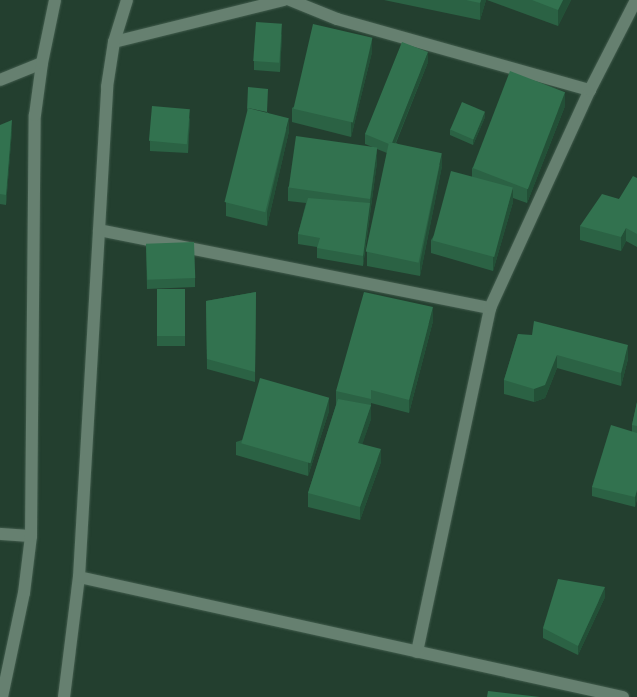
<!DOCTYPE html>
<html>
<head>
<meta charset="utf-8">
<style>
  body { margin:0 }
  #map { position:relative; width:637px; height:697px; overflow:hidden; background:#233f2f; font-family:Manrope,sans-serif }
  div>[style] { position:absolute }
  .roads { filter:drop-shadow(0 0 1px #415b4c) drop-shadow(0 0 1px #415b4c) }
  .minor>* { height:12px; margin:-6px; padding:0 6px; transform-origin:6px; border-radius:6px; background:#668070 }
  .wall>* { inset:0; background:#2b6244; transform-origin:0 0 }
  .shaded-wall>* { inset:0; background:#235037 }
  .building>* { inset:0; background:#32724f; transform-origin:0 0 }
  span { translate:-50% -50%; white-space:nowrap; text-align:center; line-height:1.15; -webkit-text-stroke:5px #233f2f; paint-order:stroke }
</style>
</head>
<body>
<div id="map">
  <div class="roads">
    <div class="minor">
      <i style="left:290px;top:0;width:51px;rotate:22deg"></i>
      <i style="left:337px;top:19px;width:263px;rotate:15.7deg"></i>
      <i style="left:114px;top:42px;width:175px;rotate:-13.9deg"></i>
      <i style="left:0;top:80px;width:45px;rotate:-22deg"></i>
      <i style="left:99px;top:230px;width:399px;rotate:11.3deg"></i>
      <i style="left:0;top:534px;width:31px;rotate:4deg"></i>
      <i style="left:79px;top:577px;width:557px;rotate:12.44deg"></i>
      <i style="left:417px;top:652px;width:352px;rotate:-78deg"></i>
      <i style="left:490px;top:308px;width:240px;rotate:-65.4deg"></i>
      <i style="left:590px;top:90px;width:101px;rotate:-62.9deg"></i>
      <i style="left:2px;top:697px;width:106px;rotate:-78.1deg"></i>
      <i style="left:24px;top:593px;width:57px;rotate:-83deg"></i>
      <i style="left:31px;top:536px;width:421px;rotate:-89.5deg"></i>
      <i style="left:35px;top:115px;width:52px;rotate:-82.3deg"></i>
      <i style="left:42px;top:63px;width:64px;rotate:-78.3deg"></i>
      <i style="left:64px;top:697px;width:121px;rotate:-82.9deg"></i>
      <i style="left:79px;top:577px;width:491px;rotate:-86.7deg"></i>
      <i style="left:107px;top:87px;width:46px;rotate:-81.2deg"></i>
      <i style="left:114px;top:42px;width:44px;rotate:-72.8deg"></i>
    </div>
  </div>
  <div class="wall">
    <i style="clip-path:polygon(384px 0,486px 0,480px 20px)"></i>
    <i style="clip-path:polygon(487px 0,571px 0,558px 26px)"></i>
    <i style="clip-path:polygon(282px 34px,280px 72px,254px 70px,254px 61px)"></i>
    <i style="clip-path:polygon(372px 52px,351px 137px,292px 122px,292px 108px)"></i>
    <i style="clip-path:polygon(428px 62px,396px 143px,442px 166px,420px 276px,367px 266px,367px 252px,387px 153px,377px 149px,377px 162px,363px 266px,317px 258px,317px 247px,298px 244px,298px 234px,306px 203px,288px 201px,288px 187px,375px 148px,365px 144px,365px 134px)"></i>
    <i style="clip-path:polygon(565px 106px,527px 203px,513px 198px,513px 202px,493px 271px,431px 253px,431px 240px,472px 177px,472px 168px)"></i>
    <i style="clip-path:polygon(267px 112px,289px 131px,267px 226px,226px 216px,226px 202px)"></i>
    <i style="clip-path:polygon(485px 117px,473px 145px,450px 135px,450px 129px)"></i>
    <i style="clip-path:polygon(190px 118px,188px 153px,150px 151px,150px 141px)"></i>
    <i style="clip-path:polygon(0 125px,12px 130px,6px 205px,0 204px)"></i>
    <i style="clip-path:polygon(637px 178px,637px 247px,626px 241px,621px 251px,580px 240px,580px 226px,619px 199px)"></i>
    <i style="clip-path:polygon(146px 244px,195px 278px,195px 287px,147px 289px)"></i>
    <i style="left:157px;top:289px;width:28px;height:57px"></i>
    <i style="clip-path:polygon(256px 292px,255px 382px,207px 369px,206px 301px)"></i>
    <i style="clip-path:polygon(433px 321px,409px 413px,371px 403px,371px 419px,362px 444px,381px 462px,360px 520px,308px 507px,308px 493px,336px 405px,336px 391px)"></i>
    <i style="clip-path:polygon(518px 334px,628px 359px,621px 386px,557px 368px,545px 398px,534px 402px,504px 394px,504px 380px)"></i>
    <i style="clip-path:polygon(637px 402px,637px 499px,635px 507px,592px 496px,592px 487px,632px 432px,632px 425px)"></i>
    <i style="clip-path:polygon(329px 411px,308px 476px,236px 455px,236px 442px)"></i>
    <i style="clip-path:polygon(605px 597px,578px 655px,543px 638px,543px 628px)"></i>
  </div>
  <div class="shaded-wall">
    <i style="clip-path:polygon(481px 0,486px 0,480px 20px,480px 3px)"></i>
    <i style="clip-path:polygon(563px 0,571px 0,558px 26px,558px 10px)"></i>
    <i style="clip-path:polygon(282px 24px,282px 34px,280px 72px,280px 62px)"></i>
    <i style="clip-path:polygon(372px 38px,372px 52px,351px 137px,351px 123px)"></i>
    <i style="clip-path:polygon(428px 52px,428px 62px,391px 154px,391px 144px)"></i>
    <i style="clip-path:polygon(565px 92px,565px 106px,527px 203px,527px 189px)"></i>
    <i style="clip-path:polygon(190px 109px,190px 118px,188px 153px,188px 144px)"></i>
    <i style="clip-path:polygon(485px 112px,485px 117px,473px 145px,473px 140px)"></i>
    <i style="clip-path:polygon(289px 118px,289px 131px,267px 226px,267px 212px)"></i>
    <i style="clip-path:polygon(12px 120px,12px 130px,6px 205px,6px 195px)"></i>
    <i style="clip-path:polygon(377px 148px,377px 162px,363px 266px,363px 256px)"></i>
    <i style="clip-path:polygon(442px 153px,442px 166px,420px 276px,420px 263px)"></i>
    <i style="clip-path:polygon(513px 188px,513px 202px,493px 271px,493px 257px)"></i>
    <i style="clip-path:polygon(626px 228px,626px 241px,621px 251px,621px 237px)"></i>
    <i style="clip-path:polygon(433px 307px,433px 321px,409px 413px,409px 400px)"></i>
    <i style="clip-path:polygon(628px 345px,628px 359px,621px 386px,621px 373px)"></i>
    <i style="clip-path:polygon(557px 355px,557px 368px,545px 398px,534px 402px,534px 389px)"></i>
    <i style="clip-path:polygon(329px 398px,329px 411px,308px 476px,308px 462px)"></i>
    <i style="clip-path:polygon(371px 405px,371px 419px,358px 457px,358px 443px)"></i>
    <i style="clip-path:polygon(381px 449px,381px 462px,360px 520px,360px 507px)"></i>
    <i style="clip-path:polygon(637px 490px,637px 499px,635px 507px,635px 497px)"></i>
    <i style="clip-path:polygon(605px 587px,605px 597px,578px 655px,578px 646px)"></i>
  </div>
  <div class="building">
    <i style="clip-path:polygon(466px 0,481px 0,480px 3px)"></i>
    <i style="clip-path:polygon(532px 0,563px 0,558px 10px)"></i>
    <i style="left:256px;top:22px;width:26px;height:39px;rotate:4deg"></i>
    <i style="left:313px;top:24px;width:61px;height:87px;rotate:13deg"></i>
    <i style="clip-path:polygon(402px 42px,428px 52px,392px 143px,389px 142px,389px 144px,365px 134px)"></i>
    <i style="left:510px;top:71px;width:59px;height:104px;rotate:21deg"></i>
    <i style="clip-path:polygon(248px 87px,268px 89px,267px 112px,248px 108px,247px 111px)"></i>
    <i style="left:462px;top:102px;width:25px;height:30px;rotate:23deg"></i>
    <i style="left:152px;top:106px;width:38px;height:35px;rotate:5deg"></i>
    <i style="left:248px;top:108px;width:42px;height:97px;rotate:14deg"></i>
    <i style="clip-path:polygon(12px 120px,6px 195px,0 194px,0 125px)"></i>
    <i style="left:296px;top:136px;width:82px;height:52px;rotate:8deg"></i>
    <i style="left:389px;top:142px;width:54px;height:112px;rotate:12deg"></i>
    <i style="left:451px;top:171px;width:64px;height:72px;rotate:15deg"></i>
    <i style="clip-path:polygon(633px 176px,637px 178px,637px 234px,626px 228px,621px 237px,580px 226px,602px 194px,619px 199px)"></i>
    <i style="clip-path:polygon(308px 198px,370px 203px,363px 256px,317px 248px,320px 238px,298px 234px)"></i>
    <i style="left:194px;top:242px;width:36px;height:48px;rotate:88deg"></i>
    <i style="left:157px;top:289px;width:28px;height:47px"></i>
    <i style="clip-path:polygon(256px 292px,255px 372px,207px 359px,206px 301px)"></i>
    <i style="clip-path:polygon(364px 292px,433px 307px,409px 400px,371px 390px,371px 399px,336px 391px)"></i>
    <i style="clip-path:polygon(534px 321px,628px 345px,621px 373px,557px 355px,545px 385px,534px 389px,504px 380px,518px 334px,532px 335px)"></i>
    <i style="left:260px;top:378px;width:72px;height:68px;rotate:16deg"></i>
    <i style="clip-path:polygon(338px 399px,371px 405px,358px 443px,381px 449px,360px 507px,308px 493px)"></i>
    <i style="clip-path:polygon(637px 402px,637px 426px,632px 425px)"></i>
    <i style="clip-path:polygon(611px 425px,637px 433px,637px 490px,635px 497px,592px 487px)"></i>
    <i style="clip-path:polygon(558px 579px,605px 587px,578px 646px,543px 628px)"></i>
    <i style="clip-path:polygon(488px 691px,540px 697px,487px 697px)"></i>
  </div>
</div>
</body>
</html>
